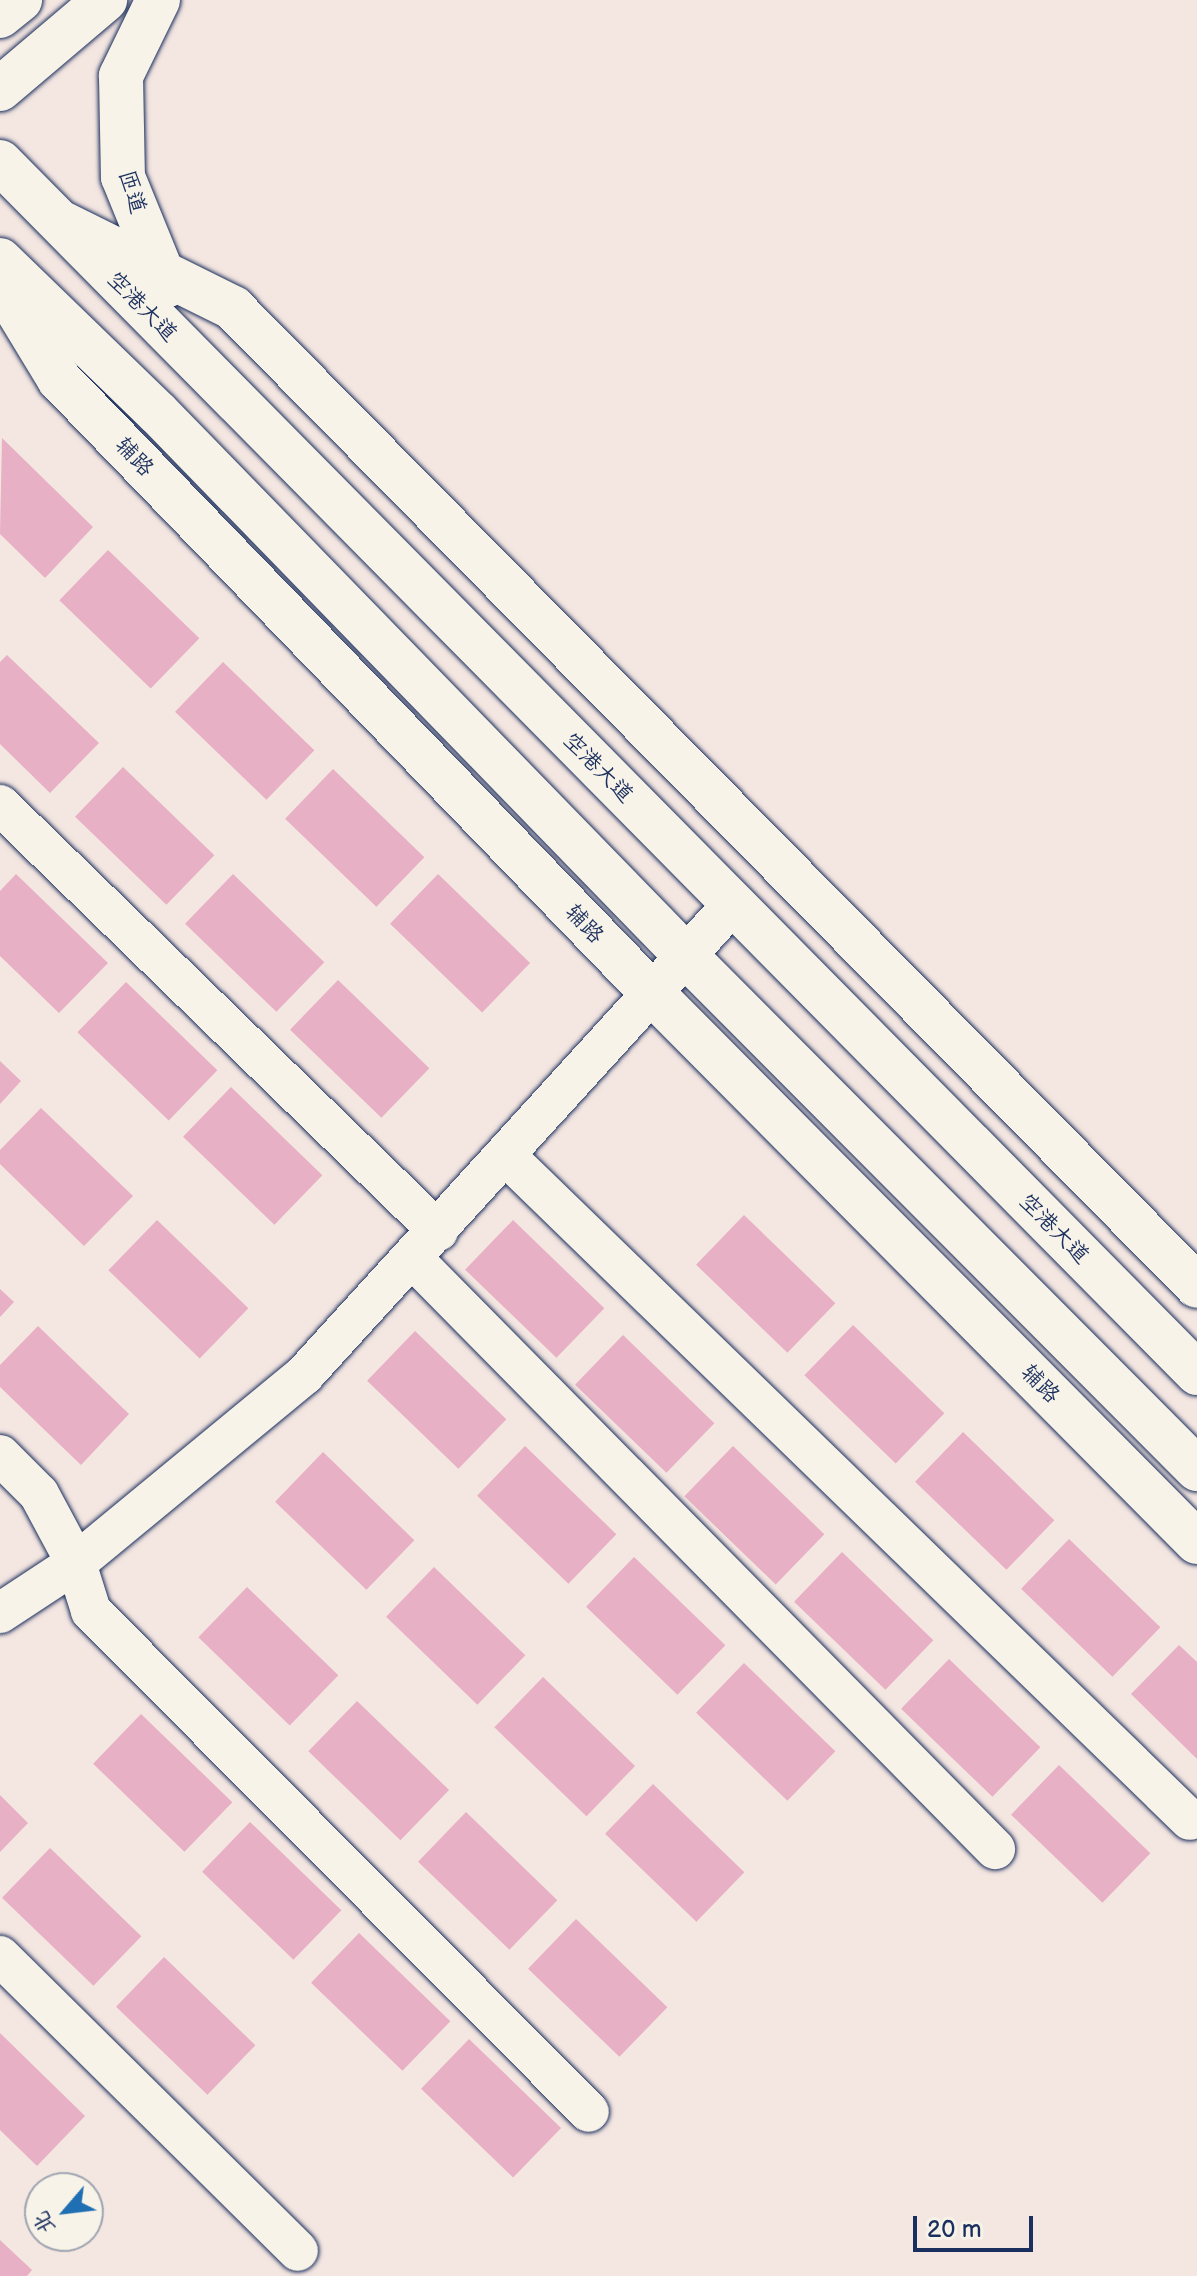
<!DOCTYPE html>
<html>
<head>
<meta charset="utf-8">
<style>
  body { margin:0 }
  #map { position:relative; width:1197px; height:2276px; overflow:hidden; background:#f4e6e1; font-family:"Balsamiq Sans","LXGW WenKai TC",sans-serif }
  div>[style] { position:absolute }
  .building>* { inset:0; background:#e8b0c4; transform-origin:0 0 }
  .roads { filter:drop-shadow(0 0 2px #1b2f5e) drop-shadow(0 0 2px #1b2f5e) }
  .street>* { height:40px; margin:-20px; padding:0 20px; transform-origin:20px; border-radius:20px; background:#f7f3e8 }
  .secondary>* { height:44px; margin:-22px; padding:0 22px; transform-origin:22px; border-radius:22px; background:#f7f3e8 }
  .primary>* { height:44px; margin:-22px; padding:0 22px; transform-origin:22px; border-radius:22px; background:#f7f3e8 }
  span { translate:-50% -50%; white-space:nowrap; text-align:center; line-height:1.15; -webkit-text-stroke:7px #f7f3e8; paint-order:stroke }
  .street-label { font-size:22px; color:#1b2f5e }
  .north { position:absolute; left:24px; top:2172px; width:80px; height:80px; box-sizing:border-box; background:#f7f3e8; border:2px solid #9fa5b1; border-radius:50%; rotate:242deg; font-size:22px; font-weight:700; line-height:32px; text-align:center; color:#1b2f5e }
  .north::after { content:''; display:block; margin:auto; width:28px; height:36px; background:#1f6fb2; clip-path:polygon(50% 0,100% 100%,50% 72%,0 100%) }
  .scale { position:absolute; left:913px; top:2216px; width:120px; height:36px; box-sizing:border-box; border:4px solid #1b2f5e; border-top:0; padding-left:10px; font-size:24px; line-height:28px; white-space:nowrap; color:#1b2f5e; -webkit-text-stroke:6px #f7f3e8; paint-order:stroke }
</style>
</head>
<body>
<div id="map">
  <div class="building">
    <i style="clip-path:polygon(2px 438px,93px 527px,45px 578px,0 534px)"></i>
    <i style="left:108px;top:550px;width:127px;height:70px;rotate:44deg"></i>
    <i style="clip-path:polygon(7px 655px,99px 743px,50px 793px,0 744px,0 662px)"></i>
    <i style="left:223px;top:662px;width:127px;height:69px;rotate:44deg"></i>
    <i style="left:123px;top:767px;width:127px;height:69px;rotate:44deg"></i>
    <i style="left:333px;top:769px;width:127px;height:69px;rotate:44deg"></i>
    <i style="clip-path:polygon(16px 874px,108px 963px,59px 1013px,0 956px,0 891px)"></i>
    <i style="left:233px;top:874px;width:127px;height:69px;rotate:44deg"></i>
    <i style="left:438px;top:874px;width:128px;height:69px;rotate:44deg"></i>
    <i style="left:338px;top:980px;width:127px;height:69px;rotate:44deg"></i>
    <i style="left:126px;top:982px;width:127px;height:70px;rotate:44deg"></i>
    <i style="clip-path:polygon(0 1061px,21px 1081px,0 1104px)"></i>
    <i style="left:231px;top:1087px;width:127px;height:69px;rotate:44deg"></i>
    <i style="clip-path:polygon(41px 1108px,133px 1196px,84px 1246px,0 1164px,0 1150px)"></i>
    <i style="left:744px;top:1215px;width:127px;height:69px;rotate:44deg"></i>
    <i style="left:157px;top:1220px;width:127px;height:70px;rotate:44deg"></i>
    <i style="left:513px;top:1220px;width:127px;height:69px;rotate:44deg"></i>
    <i style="clip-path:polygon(0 1289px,14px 1302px,0 1317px)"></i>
    <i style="left:853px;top:1325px;width:127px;height:70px;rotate:44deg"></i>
    <i style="clip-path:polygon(38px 1326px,129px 1414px,81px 1465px,0 1387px,0 1365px)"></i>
    <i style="left:415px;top:1331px;width:127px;height:69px;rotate:44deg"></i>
    <i style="left:623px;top:1335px;width:127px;height:69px;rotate:44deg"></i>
    <i style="left:963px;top:1432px;width:127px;height:69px;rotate:44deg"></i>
    <i style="left:525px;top:1446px;width:127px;height:69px;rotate:44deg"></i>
    <i style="left:733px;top:1446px;width:127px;height:70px;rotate:44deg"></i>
    <i style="left:323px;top:1452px;width:127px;height:69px;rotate:44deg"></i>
    <i style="left:1069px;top:1539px;width:127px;height:69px;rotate:44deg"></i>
    <i style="left:842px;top:1552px;width:127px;height:69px;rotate:44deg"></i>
    <i style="left:634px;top:1557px;width:127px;height:69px;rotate:44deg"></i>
    <i style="left:434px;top:1567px;width:127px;height:69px;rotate:44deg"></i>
    <i style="left:247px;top:1587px;width:127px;height:70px;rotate:44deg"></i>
    <i style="clip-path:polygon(1179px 1645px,1197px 1662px,1197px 1759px,1131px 1694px)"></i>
    <i style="left:949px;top:1659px;width:127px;height:69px;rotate:44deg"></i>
    <i style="left:744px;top:1663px;width:127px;height:69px;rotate:44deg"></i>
    <i style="left:543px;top:1677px;width:128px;height:70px;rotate:44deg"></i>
    <i style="left:357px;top:1701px;width:128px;height:70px;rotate:44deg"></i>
    <i style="left:141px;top:1714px;width:127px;height:69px;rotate:44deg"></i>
    <i style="left:1059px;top:1765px;width:127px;height:69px;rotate:44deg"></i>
    <i style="left:653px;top:1784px;width:127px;height:69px;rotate:44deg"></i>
    <i style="clip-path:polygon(0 1795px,28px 1823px,0 1852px)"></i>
    <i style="left:466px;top:1812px;width:127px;height:69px;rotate:44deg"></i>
    <i style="left:250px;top:1822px;width:127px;height:69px;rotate:44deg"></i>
    <i style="left:50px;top:1848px;width:127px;height:69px;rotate:44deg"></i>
    <i style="left:576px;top:1919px;width:127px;height:69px;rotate:44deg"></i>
    <i style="left:359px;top:1933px;width:127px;height:69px;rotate:44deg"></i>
    <i style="left:164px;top:1957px;width:127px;height:69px;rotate:44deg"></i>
    <i style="clip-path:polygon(0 2033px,85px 2116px,37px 2166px,0 2130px)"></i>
    <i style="left:469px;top:2039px;width:128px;height:69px;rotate:44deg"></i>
    <i style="clip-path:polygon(0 2240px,32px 2270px,27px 2276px,0 2276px)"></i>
  </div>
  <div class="roads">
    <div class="street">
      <i style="left:0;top:805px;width:611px;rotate:44.2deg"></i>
      <i style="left:506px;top:1156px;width:953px;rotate:44.15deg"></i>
      <i style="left:413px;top:1259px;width:829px;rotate:45.39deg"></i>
      <i style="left:0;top:1455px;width:55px;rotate:45deg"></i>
      <i style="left:39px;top:1494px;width:78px;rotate:61.8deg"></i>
      <i style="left:76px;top:1563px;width:50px;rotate:72.6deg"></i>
      <i style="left:91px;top:1611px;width:706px;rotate:45.17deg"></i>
      <i style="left:0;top:1613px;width:91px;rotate:-33.3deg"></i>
      <i style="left:76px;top:1563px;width:296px;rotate:-39.5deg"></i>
      <i style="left:304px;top:1375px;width:637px;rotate:-47.67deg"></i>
      <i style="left:0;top:1956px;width:419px;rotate:44.7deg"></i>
    </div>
    <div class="secondary">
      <i style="left:158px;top:0;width:85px;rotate:116deg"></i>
      <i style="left:121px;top:76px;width:101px;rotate:88.9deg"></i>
      <i style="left:123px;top:177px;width:117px;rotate:67.8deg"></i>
      <i style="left:0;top:16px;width:26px;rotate:-39deg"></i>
      <i style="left:0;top:89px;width:138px;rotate:-40.3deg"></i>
      <i style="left:64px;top:224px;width:189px;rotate:26.4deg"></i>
      <i style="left:233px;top:308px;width:1373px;rotate:45.41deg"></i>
      <i style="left:0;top:282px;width:114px;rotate:58.7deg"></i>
      <i style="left:59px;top:379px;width:855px;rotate:46deg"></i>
      <i style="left:653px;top:994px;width:772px;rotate:45.21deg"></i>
    </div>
    <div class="primary">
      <i style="left:0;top:162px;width:1703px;rotate:45.33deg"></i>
      <i style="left:0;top:260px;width:220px;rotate:44.1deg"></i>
      <i style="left:158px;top:413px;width:759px;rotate:45.8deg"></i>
      <i style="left:687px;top:957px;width:723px;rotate:45.11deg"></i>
    </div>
  </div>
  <div class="street-label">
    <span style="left:132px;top:192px;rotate:73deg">匝道</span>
    <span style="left:142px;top:307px;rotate:45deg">空港大道</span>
    <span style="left:134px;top:457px;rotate:46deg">辅路</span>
    <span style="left:598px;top:768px;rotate:45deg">空港大道</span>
    <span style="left:584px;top:924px;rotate:46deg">辅路</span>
    <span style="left:1054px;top:1229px;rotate:45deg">空港大道</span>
    <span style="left:1040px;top:1384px;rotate:45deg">辅路</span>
  </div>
  <div class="north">北</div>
  <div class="scale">20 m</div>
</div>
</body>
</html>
